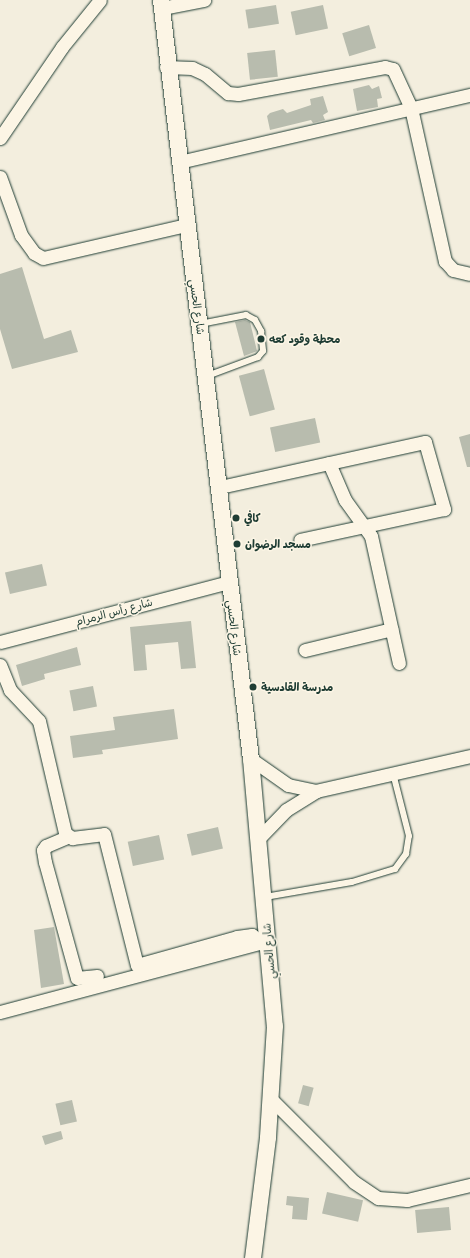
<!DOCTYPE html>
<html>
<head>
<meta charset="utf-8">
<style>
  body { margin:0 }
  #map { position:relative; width:470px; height:1258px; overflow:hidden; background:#f3eede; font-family:Delius,"Playpen Sans Arabic",sans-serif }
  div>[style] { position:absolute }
  .building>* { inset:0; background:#b8bcae; transform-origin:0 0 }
  .roads { filter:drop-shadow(0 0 1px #1f3d34) drop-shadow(0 0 1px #1f3d34) }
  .service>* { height:6px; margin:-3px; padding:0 3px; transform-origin:3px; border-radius:3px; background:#fcf5e5 }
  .minor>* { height:13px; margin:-6.5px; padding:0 6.5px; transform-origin:6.5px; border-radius:6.5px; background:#fcf5e5 }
  .tertiary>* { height:16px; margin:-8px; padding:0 8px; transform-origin:8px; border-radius:8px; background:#fcf5e5 }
  .dots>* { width:11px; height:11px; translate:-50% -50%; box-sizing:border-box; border:2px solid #fcf5e5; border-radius:50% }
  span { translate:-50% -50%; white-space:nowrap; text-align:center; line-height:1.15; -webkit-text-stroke:3px #fcf5e5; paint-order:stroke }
  .street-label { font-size:11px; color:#1f3d34 }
  .poi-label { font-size:11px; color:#1f3d34; font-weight:700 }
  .left { translate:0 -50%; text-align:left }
</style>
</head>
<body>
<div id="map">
  <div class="building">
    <i style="left:276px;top:5px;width:19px;height:31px;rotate:81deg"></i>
    <i style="left:323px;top:5px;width:24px;height:33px;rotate:78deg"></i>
    <i style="left:369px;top:25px;width:24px;height:28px;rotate:73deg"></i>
    <i style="left:275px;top:50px;width:27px;height:28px;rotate:84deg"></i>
    <i style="clip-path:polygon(369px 85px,372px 89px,379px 86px,382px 98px,377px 99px,378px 107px,357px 111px,353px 89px)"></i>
    <i style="clip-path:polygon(323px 96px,328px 112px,323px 115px,325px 120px,313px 123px,311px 120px,270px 130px,267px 116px,270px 113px,283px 109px,287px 113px,311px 105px,310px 99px)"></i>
    <i style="clip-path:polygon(22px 267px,44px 339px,71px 330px,78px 352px,12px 369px,0 329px,0 274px)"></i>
    <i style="clip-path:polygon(245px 320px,250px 322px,257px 351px,244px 356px,235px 322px)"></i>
    <i style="left:264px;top:369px;width:42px;height:26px;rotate:75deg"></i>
    <i style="left:315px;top:418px;width:25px;height:46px;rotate:78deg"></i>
    <i style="clip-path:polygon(470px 434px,470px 467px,467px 467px,459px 437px)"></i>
    <i style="left:42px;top:564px;width:22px;height:38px;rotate:77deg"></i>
    <i style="clip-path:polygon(191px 621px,196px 668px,181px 669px,178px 642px,145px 645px,147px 670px,134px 671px,130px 627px)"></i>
    <i style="clip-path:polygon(77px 647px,81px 665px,44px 674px,45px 679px,22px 686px,16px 665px)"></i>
    <i style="left:93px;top:686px;width:21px;height:24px;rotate:79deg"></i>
    <i style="clip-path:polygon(174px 709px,178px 739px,102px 750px,103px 754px,73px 758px,70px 736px,115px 730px,113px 717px)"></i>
    <i style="left:218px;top:827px;width:22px;height:32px;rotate:77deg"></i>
    <i style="left:159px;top:835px;width:25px;height:32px;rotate:78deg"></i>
    <i style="clip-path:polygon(54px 927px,64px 984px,41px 988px,34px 930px)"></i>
    <i style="left:303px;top:1085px;width:11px;height:19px;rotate:15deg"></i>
    <i style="left:72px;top:1100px;width:22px;height:17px;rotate:77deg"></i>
    <i style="clip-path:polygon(61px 1131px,63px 1139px,45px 1145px,42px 1136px)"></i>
    <i style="left:327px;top:1192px;width:37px;height:22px;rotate:13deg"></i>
    <i style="clip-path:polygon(287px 1196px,309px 1198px,307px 1220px,292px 1219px,293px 1206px,286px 1205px)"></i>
    <i style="left:449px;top:1207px;width:23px;height:34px;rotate:85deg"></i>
  </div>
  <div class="roads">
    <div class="service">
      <i style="left:200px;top:324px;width:47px;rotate:-11.1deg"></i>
      <i style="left:246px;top:315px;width:10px;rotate:29deg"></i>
      <i style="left:255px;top:320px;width:13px;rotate:61deg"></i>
      <i style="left:261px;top:331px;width:20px;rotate:84deg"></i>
      <i style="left:263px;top:351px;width:8px;rotate:130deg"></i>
      <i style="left:258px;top:357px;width:54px;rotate:159.6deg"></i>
      <i style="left:265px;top:897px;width:88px;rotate:-9.8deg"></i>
      <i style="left:352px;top:882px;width:45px;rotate:-16.8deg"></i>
      <i style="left:395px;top:869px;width:19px;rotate:-54deg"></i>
      <i style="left:406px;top:854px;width:18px;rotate:-81deg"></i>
      <i style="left:409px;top:836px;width:65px;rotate:-104.3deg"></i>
    </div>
    <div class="minor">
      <i style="left:162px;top:8px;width:43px;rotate:-10.8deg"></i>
      <i style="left:166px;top:67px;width:26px;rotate:2deg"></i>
      <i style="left:192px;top:68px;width:14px;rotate:25deg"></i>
      <i style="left:205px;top:74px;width:30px;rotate:40deg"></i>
      <i style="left:228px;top:93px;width:10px;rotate:6deg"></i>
      <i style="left:238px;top:94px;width:149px;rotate:-10.4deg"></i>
      <i style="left:385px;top:67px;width:8px;rotate:14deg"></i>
      <i style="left:393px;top:69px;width:43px;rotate:65.2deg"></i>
      <i style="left:411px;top:108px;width:157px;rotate:77.5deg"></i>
      <i style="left:445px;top:261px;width:12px;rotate:48deg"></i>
      <i style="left:453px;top:270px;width:17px;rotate:13deg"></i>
      <i style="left:0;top:138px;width:110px;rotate:-55.7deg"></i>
      <i style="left:62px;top:47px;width:60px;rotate:-51deg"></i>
      <i style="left:179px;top:162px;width:299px;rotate:-13deg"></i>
      <i style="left:0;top:177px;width:62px;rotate:70.1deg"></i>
      <i style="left:21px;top:235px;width:22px;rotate:54deg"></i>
      <i style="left:34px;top:253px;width:10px;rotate:29deg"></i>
      <i style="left:43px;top:258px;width:147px;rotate:-13deg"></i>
      <i style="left:329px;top:463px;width:40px;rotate:66.6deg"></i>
      <i style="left:345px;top:500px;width:44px;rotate:54.2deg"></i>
      <i style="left:371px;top:536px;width:130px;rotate:77.6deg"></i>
      <i style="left:220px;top:487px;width:210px;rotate:-12.4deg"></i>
      <i style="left:425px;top:442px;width:70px;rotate:74.2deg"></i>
      <i style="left:444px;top:509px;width:147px;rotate:167.9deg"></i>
      <i style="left:0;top:642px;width:236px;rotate:-14.7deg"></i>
      <i style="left:305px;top:650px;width:89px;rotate:-13.6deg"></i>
      <i style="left:0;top:665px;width:27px;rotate:68deg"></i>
      <i style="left:10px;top:690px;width:42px;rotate:46.9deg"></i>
      <i style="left:39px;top:721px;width:115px;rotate:76.9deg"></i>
      <i style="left:65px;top:833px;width:9px;rotate:36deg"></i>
      <i style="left:72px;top:838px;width:32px;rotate:-7deg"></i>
      <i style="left:104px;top:834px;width:135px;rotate:75.9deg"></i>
      <i style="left:137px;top:965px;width:104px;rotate:-15.6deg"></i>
      <i style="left:237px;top:937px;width:15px;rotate:-8deg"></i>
      <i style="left:252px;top:935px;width:11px;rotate:38deg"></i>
      <i style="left:251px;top:759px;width:45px;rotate:35.1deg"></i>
      <i style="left:288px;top:785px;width:29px;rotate:12deg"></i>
      <i style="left:67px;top:837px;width:23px;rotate:157deg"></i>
      <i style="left:46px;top:846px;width:5px;rotate:127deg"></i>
      <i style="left:43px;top:850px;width:12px;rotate:81deg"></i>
      <i style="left:45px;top:862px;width:120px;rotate:74.6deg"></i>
      <i style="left:77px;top:978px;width:20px;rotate:-6deg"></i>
      <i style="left:259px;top:838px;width:39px;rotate:-46deg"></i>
      <i style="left:286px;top:810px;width:36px;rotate:-32deg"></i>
      <i style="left:316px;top:791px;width:158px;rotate:-12.8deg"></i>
      <i style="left:0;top:1012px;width:276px;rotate:-14.9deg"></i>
      <i style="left:271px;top:1099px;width:117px;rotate:45deg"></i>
      <i style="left:354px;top:1182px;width:29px;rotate:34deg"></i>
      <i style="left:378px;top:1198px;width:29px;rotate:4deg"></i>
      <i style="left:407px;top:1200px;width:65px;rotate:-13.4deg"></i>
    </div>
    <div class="tertiary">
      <i style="left:161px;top:0;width:764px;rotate:83.24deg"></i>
      <i style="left:251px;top:759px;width:268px;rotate:84.9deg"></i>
      <i style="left:275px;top:1026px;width:112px;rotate:93.6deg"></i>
      <i style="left:268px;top:1138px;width:121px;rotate:97.1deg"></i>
    </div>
  </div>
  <div class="dots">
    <i style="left:261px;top:339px;background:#1f3d34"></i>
    <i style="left:236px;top:518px;background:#1f3d34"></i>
    <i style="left:237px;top:544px;background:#1f3d34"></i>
    <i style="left:253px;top:687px;background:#1f3d34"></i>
  </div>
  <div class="street-label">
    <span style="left:197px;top:307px;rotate:82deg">شارع الحسي</span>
    <span style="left:114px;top:612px;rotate:-15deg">شارع رأس الرمرام</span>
    <span style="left:234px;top:628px;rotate:83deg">شارع الحسي</span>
    <span style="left:269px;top:951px;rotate:-95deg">شارع الحسي</span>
  </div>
  <div class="poi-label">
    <span class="left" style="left:269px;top:339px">محطة وقود كعه</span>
    <span class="left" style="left:244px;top:518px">كافي</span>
    <span class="left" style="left:245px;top:544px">مسجد الرضوان</span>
    <span class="left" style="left:261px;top:687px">مدرسة القادسية</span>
  </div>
</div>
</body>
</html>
